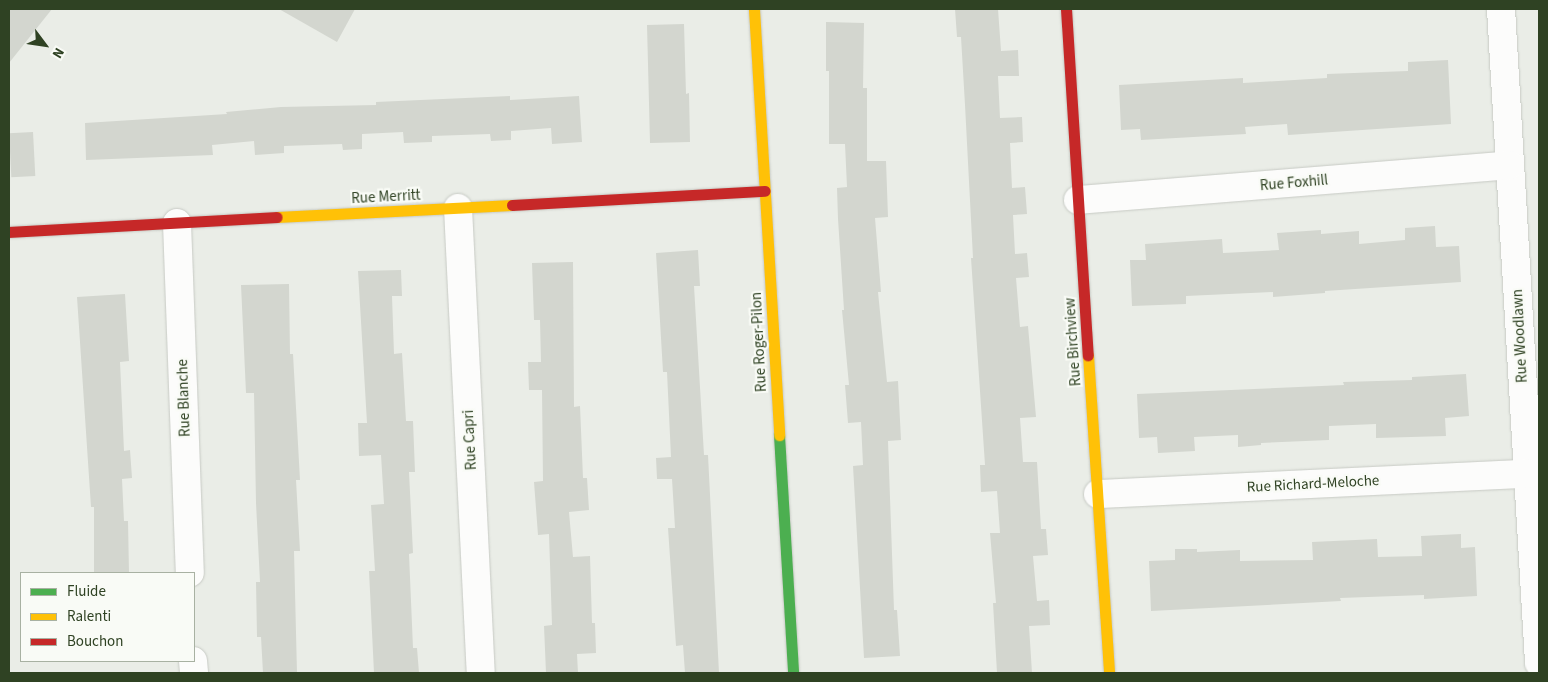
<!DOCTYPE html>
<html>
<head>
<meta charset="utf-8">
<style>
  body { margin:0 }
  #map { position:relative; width:1548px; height:682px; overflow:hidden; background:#eaede7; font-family:"Source Sans 3",sans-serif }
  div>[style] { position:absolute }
  .building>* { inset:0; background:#d3d6cf; transform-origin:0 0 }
  .roads { filter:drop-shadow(0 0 1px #c7cac4) drop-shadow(0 0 1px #c7cac4) }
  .street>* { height:28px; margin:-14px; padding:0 14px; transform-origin:14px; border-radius:14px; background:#fcfcfb }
  .fast>* { height:11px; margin:-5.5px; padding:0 5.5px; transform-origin:5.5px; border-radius:5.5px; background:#4caf50 }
  .slow>* { height:11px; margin:-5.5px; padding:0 5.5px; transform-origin:5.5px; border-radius:5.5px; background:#ffc107 }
  .jam>* { height:11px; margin:-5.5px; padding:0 5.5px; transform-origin:5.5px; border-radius:5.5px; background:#c62828 }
  span { translate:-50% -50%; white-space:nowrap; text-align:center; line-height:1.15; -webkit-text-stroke:4.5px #f9fbf6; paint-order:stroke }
  .street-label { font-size:15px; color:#2f4223 }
  .frame { position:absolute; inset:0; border:10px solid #2f4223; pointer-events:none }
  .legend { position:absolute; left:20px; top:572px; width:175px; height:90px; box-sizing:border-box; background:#f9fbf6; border:1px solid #a8b1a2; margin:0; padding:6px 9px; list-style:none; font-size:15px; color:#2f4223 }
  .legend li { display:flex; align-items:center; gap:10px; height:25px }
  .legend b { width:25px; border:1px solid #a8b1a2 }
  .north { position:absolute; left:20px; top:20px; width:50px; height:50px; -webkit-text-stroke:4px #f9fbf6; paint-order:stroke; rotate:121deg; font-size:14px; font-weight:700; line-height:20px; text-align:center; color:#2f4223 }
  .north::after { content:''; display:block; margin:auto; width:18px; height:22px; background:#2f4223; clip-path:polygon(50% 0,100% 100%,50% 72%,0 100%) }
</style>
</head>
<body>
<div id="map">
  <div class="building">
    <i style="clip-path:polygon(9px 9px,52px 9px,9px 63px)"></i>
    <i style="clip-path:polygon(279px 9px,355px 9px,337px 42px)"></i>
    <i style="clip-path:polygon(955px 9px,998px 9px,1001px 51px,1018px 50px,1019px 76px,998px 76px,1000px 118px,1022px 117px,1023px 142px,1010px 143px,1012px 188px,1025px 187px,1027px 214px,1013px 215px,1015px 254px,1027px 253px,1029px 277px,1016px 278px,1020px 327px,1028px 326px,1036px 417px,1020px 418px,1023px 462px,1037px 462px,1041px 529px,1046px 529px,1048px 555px,1033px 556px,1037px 601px,1049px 600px,1050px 625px,1029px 626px,1032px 673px,997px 673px,993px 603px,996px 603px,990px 533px,1000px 533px,997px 491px,981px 492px,980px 465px,985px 465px,971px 258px,973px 258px,965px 105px,961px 37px,957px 37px)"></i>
    <i style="clip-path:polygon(826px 22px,864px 23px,863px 88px,867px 88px,867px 161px,886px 161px,888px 217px,875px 218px,881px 292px,878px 292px,887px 382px,898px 381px,901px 440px,888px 441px,894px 610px,897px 610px,900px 656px,864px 658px,853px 466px,863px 465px,861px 422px,848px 423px,845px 385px,849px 385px,842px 310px,844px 310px,838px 219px,837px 188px,847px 187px,845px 144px,829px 144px,829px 71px,826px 71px)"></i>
    <i style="clip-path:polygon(684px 24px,686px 94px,689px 93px,690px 142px,650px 143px,647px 25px)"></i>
    <i style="clip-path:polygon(1448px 60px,1451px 124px,1288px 135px,1287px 124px,1245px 127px,1246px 134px,1141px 140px,1140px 129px,1121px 130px,1119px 85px,1243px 78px,1243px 83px,1327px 78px,1327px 74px,1408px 71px,1408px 62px)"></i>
    <i style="clip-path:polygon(510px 96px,510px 100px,579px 96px,582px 142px,552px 144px,551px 128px,511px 131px,511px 140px,491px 141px,490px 134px,432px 136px,432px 142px,404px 143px,403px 132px,362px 134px,362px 149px,343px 150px,342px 144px,284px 146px,284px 153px,255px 155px,254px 141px,212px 145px,213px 155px,86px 160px,85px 123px,227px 114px,226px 112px,281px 107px,376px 105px,376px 102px)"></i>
    <i style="left:33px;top:132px;width:44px;height:24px;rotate:87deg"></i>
    <i style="clip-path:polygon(1435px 226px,1436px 247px,1459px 246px,1461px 282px,1325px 291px,1325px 293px,1273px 297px,1273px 292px,1186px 296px,1186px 304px,1132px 306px,1130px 260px,1146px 260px,1145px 244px,1222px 239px,1223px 253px,1279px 250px,1277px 233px,1321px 230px,1321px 234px,1359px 231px,1359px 244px,1405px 240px,1405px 228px)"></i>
    <i style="clip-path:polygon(698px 250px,700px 286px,694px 286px,704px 455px,708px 455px,719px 673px,685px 673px,683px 645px,676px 646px,668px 528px,675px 528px,672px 479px,657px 479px,656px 458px,671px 457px,667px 372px,663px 372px,656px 253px)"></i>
    <i style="clip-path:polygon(573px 262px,574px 407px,580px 406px,583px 478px,587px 478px,589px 510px,569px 512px,573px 557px,590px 556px,592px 623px,595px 623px,596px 653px,577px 654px,578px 673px,546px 673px,544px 626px,552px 625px,549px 534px,538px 535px,534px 482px,543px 481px,542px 390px,529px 390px,528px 362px,541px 362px,540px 320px,534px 320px,532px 263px)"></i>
    <i style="clip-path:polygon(401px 270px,402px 296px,392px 296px,394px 354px,402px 353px,406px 421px,413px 421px,415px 472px,409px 472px,413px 553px,409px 554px,413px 648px,417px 648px,419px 673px,374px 673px,369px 571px,375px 571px,371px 505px,384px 504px,381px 455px,359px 456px,358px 423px,367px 423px,358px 271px)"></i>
    <i style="clip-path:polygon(289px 284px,290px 354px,293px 354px,300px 480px,296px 480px,300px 551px,294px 551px,297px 673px,263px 673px,261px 637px,257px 637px,256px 582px,260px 582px,256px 503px,254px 393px,246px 393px,241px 285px)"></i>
    <i style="clip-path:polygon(125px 294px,129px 361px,120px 362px,124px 451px,130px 450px,132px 478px,122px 479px,124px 521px,128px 521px,129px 573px,94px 573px,94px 507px,91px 507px,77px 297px)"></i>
    <i style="clip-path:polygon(1466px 374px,1469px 416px,1445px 418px,1446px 436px,1376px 438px,1376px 424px,1329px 426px,1329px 440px,1261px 443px,1261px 445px,1238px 447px,1238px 435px,1194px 437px,1195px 451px,1158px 453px,1157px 437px,1139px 438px,1137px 394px,1344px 385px,1343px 382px,1412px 380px,1412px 377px)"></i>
    <i style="clip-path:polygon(1461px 534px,1461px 548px,1475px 547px,1477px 596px,1424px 599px,1424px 595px,1340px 598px,1341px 601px,1151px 611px,1149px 561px,1175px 560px,1175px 549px,1197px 549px,1197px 552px,1240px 550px,1240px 561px,1313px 560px,1312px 542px,1377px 539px,1378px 557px,1422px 556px,1421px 536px)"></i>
  </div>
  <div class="roads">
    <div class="street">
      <i style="left:1501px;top:9px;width:655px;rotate:86.67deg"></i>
      <i style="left:1078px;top:200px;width:433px;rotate:-4.6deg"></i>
      <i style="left:458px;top:208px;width:466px;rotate:87.2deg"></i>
      <i style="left:177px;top:223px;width:350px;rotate:87.9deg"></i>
      <i style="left:1098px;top:494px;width:430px;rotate:-2.7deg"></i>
      <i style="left:193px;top:661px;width:12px;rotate:85deg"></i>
    </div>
    <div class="fast">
      <i style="left:779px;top:435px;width:238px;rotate:86.6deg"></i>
    </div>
    <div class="slow">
      <i style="left:754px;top:9px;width:427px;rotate:86.6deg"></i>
      <i style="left:277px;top:217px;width:235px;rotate:-2.9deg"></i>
      <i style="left:1088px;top:355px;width:319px;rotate:86.2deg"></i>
    </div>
    <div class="jam">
      <i style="left:1066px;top:9px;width:347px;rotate:86.4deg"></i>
      <i style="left:512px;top:205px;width:253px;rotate:-3.2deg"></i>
      <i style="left:9px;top:232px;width:268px;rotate:-3.2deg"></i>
    </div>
  </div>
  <div class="street-label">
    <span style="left:1294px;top:183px;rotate:-5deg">Rue Foxhill</span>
    <span style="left:386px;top:197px;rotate:-3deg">Rue Merritt</span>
    <span style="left:1520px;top:336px;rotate:-93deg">Rue Woodlawn</span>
    <span style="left:759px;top:342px;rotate:-93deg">Rue Roger-Pilon</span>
    <span style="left:1073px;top:342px;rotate:-94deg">Rue Birchview</span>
    <span style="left:184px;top:398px;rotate:-92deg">Rue Blanche</span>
    <span style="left:470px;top:440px;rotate:-93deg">Rue Capri</span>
    <span style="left:1313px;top:484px;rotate:-3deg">Rue Richard-Meloche</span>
  </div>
  <div class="frame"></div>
  <ul class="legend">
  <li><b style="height:6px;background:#4caf50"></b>Fluide</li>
  <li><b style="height:6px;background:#ffc107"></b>Ralenti</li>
  <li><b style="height:6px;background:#c62828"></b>Bouchon</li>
  </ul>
  <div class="north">N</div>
</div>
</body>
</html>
